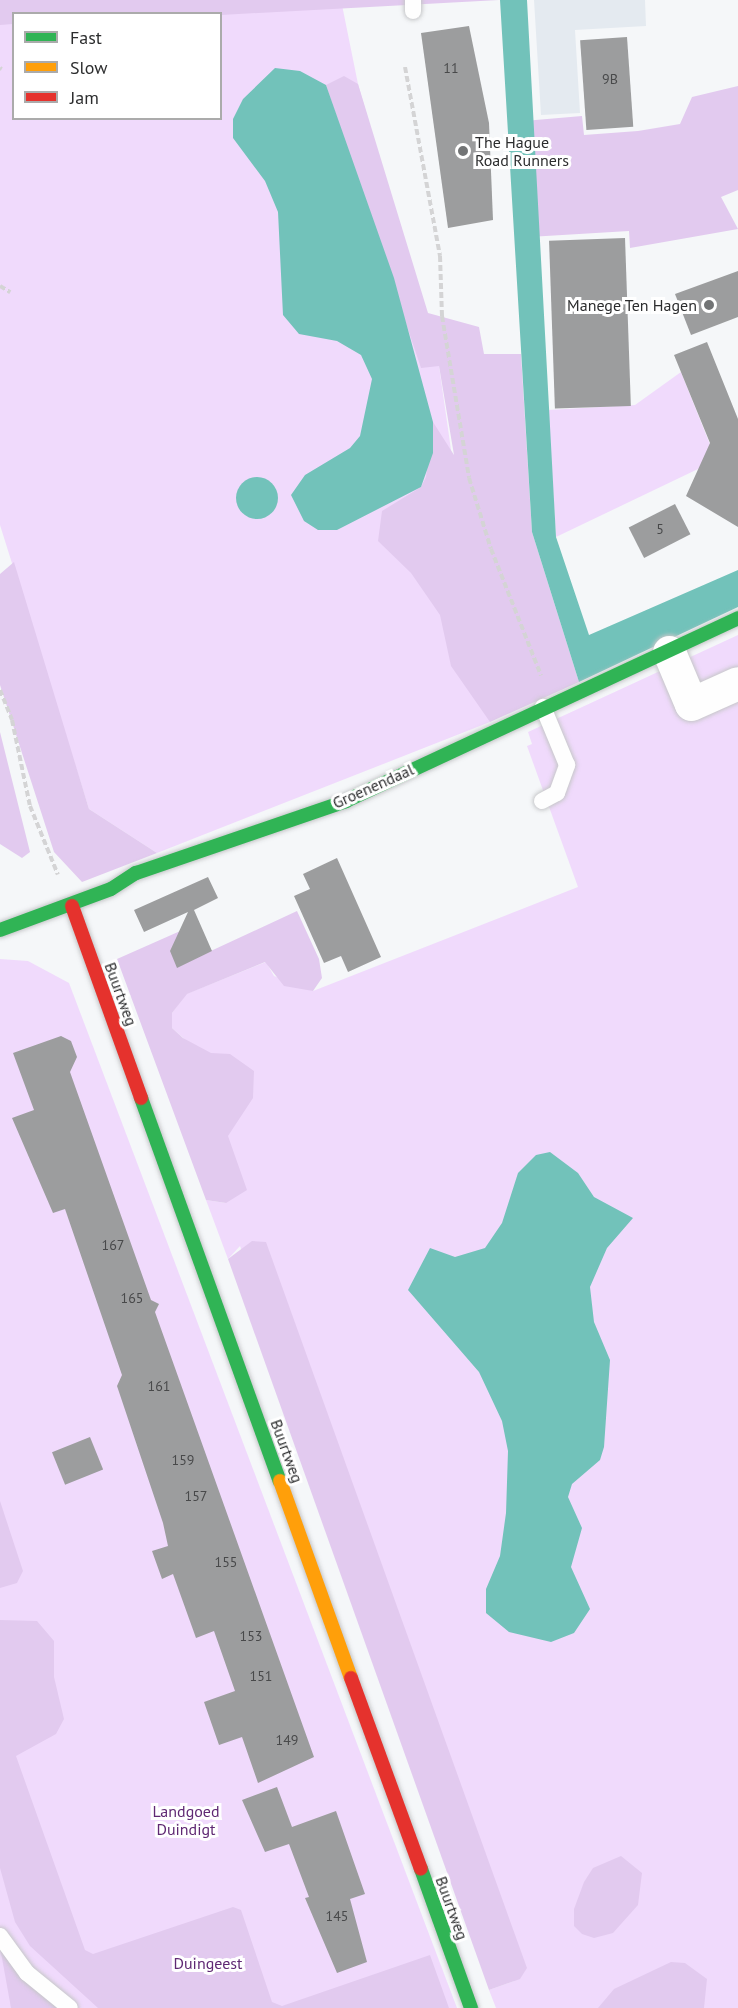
<!DOCTYPE html>
<html>
<head>
<meta charset="utf-8">
<style>
  body { margin:0 }
  #map { position:relative; width:738px; height:2008px; overflow:hidden; background:#f5f7f9; font-family:"PT Sans",sans-serif }
  div>[style] { position:absolute }
  .built>* { inset:0; background:#e4eaf0 }
  .green>* { inset:0; background:#f0dafc }
  .forest>* { inset:0; background:#e2caef }
  .water>* { inset:0; background:#72c2ba }
  .round { border-radius:50% }
  .building>* { inset:0; background:#9c9d9e; transform-origin:0 0 }
  .path>* { height:4px; margin-top:-2px; transform-origin:0; background:repeating-linear-gradient(90deg,#d4d4d5 0 6px,transparent 0 9px) }
  .roads { filter:drop-shadow(0 0 2px #c6c7c9) drop-shadow(0 0 2px #c6c7c9) }
  .lane>* { height:16px; margin:-8px; padding:0 8px; transform-origin:8px; border-radius:8px; background:#fefefe }
  .street>* { height:33px; margin:-16.5px; padding:0 16.5px; transform-origin:16.5px; border-radius:16.5px; background:#fefefe }
  .fast>* { height:14px; margin:-7px; padding:0 7px; transform-origin:7px; border-radius:7px; background:#30b455 }
  .slow>* { height:14px; margin:-7px; padding:0 7px; transform-origin:7px; border-radius:7px; background:#ff9f0a }
  .jam>* { height:14px; margin:-7px; padding:0 7px; transform-origin:7px; border-radius:7px; background:#e5322d }
  .dots>* { width:16px; height:16px; translate:-50% -50%; box-sizing:border-box; border:3px solid #fff; border-radius:50% }
  span { translate:-50% -50%; white-space:nowrap; text-align:center; line-height:1.15; -webkit-text-stroke:6px #fff; paint-order:stroke }
  .number-label { font-size:14px; color:#48494a }
  .number-label span { -webkit-text-stroke-width:0 }
  .poi-label { font-size:16px; color:#2c2d2e }
  .left { translate:0 -50%; text-align:left }
  .right { translate:-100% -50%; text-align:right }
  .street-label { font-size:16px; color:#2c2d2e }
  .park-label { font-size:16px; color:#5f2873 }
  .legend { position:absolute; left:12px; top:12px; width:210px; height:108px; box-sizing:border-box; background:#fff; border:2px solid #ababab; margin:0; padding:8px 10px; list-style:none; font-size:18px; color:#2c2d2e }
  .legend li { display:flex; align-items:center; gap:12px; height:30px }
  .legend b { width:30px; border:2px solid #ababab }
</style>
</head>
<body>
<div id="map">
  <div class="built">
    <i style="clip-path:polygon(534px 0,645px 0,646px 26px,575px 30px,580px 113px,541px 115px)"></i>
  </div>
  <div class="green">
    <i style="clip-path:polygon(evenodd,341px 0,358px 84px,439px 366px,490px 722px,157px 853px,89px 809px,0 525px,0 1px,341px 0,14px 14px,220px 14px,220px 118px,14px 118px,14px 14px)"></i>
    <i style="clip-path:polygon(681px 372px,713px 452px,698px 469px,556px 537px,548px 410px,635px 405px)"></i>
    <i style="clip-path:polygon(738px 635px,738px 2008px,496px 2008px,489px 1990px,514px 1981px,240px 1246px,228px 1259px,206px 1200px,226px 1203px,189px 1043px,172px 1028px,172px 1013px,186px 994px,266px 962px,274px 976px,313px 991px,578px 887px,527px 746px,532px 744px,528px 732px)"></i>
    <i style="clip-path:polygon(0 959px,28px 961px,69px 983px,457px 2008px,0 2008px)"></i>
  </div>
  <div class="forest">
    <i style="clip-path:polygon(0 0,499px 0,221px 15px,14px 14px,13px 24px,0 25px)"></i>
    <i style="clip-path:polygon(344px 76px,358px 84px,428px 313px,479px 327px,484px 354px,521px 354px,532px 532px,579px 682px,490px 722px,451px 666px,440px 615px,411px 573px,378px 541px,382px 511px,421px 487px,426px 477px,433px 422px,454px 455px,439px 366px,421px 368px,326px 85px)"></i>
    <i style="clip-path:polygon(738px 86px,738px 190px,721px 197px,738px 229px,630px 248px,629px 231px,529px 237px,524px 121px,582px 116px,584px 135px,638px 131px,680px 124px,692px 97px)"></i>
    <i style="clip-path:polygon(14px 562px,89px 809px,157px 853px,82px 882px,54px 852px,0 685px,0 574px)"></i>
    <i style="clip-path:polygon(0 732px,30px 852px,22px 858px,0 844px)"></i>
    <i style="clip-path:polygon(297px 911px,319px 959px,322px 978px,313px 991px,284px 986px,265px 962px,187px 994px,172px 1013px,172px 1028px,183px 1038px,211px 1053px,230px 1054px,254px 1071px,253px 1098px,228px 1136px,247px 1190px,226px 1203px,206px 1200px,117px 959px,187px 928px,200px 956px)"></i>
    <i style="clip-path:polygon(252px 1241px,266px 1242px,527px 1968px,520px 1979px,489px 1990px,228px 1259px)"></i>
    <i style="clip-path:polygon(0 1501px,23px 1571px,17px 1583px,0 1588px)"></i>
    <i style="clip-path:polygon(0 1620px,37px 1621px,54px 1641px,54px 1677px,64px 1719px,56px 1734px,16px 1756px,85px 1950px,93px 1954px,233px 1907px,241px 1910px,272px 2002px,282px 2006px,430px 1955px,449px 2008px,98px 2008px,30px 1946px,15px 1922px,0 1868px)"></i>
    <i style="clip-path:polygon(621px 1856px,642px 1873px,638px 1905px,613px 1933px,594px 1938px,582px 1934px,574px 1926px,574px 1909px,584px 1882px,593px 1868px)"></i>
    <i style="clip-path:polygon(0 1947px,63px 2008px,11px 2008px)"></i>
    <i style="clip-path:polygon(671px 1962px,685px 1963px,707px 1979px,704px 2008px,598px 2008px,614px 1989px)"></i>
  </div>
  <div class="water">
    <i style="clip-path:polygon(500px 0,527px 0,556px 537px,589px 635px,738px 570px,738px 607px,579px 682px,532px 532px)"></i>
    <i style="clip-path:polygon(275px 68px,300px 71px,326px 85px,394px 278px,433px 422px,433px 453px,421px 487px,337px 530px,318px 530px,304px 521px,291px 495px,305px 475px,350px 448px,360px 436px,372px 379px,361px 355px,337px 341px,299px 334px,283px 315px,278px 212px,265px 181px,233px 138px,233px 119px,243px 99px)"></i>
    <i class="round" style="left:236px;top:477px;width:42px;height:42px"></i>
    <i style="clip-path:polygon(550px 1152px,578px 1173px,594px 1197px,633px 1218px,607px 1248px,590px 1287px,594px 1322px,610px 1360px,604px 1447px,600px 1460px,572px 1484px,568px 1497px,582px 1528px,571px 1567px,590px 1609px,574px 1633px,551px 1642px,509px 1632px,486px 1613px,486px 1589px,500px 1556px,506px 1513px,508px 1451px,502px 1421px,479px 1372px,408px 1290px,430px 1248px,455px 1257px,485px 1248px,502px 1223px,518px 1173px,536px 1155px)"></i>
  </div>
  <div class="building">
    <i style="clip-path:polygon(469px 26px,489px 123px,493px 220px,448px 228px,421px 33px)"></i>
    <i style="left:627px;top:37px;width:90px;height:47px;rotate:86deg"></i>
    <i style="left:625px;top:238px;width:168px;height:76px;rotate:88deg"></i>
    <i style="clip-path:polygon(738px 271px,738px 317px,691px 335px,675px 294px)"></i>
    <i style="clip-path:polygon(707px 342px,738px 419px,738px 527px,686px 496px,710px 443px,674px 355px)"></i>
    <i style="left:675px;top:504px;width:34px;height:52px;rotate:63deg"></i>
    <i style="clip-path:polygon(337px 858px,381px 957px,348px 972px,341px 956px,324px 963px,294px 896px,310px 889px,303px 874px)"></i>
    <i style="clip-path:polygon(208px 877px,218px 898px,194px 910px,212px 951px,177px 968px,170px 951px,188px 912px,144px 932px,134px 910px)"></i>
    <i style="clip-path:polygon(61px 1036px,71px 1041px,77px 1057px,70px 1072px,151px 1300px,159px 1304px,155px 1312px,314px 1757px,258px 1783px,242px 1737px,219px 1745px,204px 1702px,235px 1691px,214px 1631px,196px 1638px,173px 1574px,162px 1579px,152px 1551px,168px 1546px,163px 1523px,117px 1386px,122px 1375px,65px 1209px,53px 1213px,12px 1118px,34px 1110px,13px 1053px)"></i>
    <i style="left:90px;top:1437px;width:35px;height:41px;rotate:68deg"></i>
    <i style="clip-path:polygon(277px 1787px,292px 1827px,336px 1811px,365px 1894px,350px 1899px,367px 1962px,337px 1973px,305px 1898px,309px 1897px,289px 1844px,265px 1852px,242px 1800px)"></i>
  </div>
  <div class="path">
    <i style="left:405px;top:67px;width:192px;rotate:79.5deg"></i>
    <i style="left:440px;top:256px;width:60px;rotate:88.1deg"></i>
    <i style="left:442px;top:316px;width:164px;rotate:80.5deg"></i>
    <i style="left:469px;top:478px;width:74px;rotate:72.8deg"></i>
    <i style="left:491px;top:549px;width:136px;rotate:68.4deg"></i>
    <i style="left:0;top:68px;width:2px;rotate:27deg"></i>
    <i style="left:0;top:286px;width:12px;rotate:31deg"></i>
    <i style="left:0;top:690px;width:32px;rotate:68deg"></i>
    <i style="left:12px;top:720px;width:88px;rotate:78.2deg"></i>
    <i style="left:30px;top:806px;width:74px;rotate:67.9deg"></i>
  </div>
  <div class="roads">
    <div class="lane">
      <i style="left:413px;top:0;width:11px;rotate:90deg"></i>
      <i style="left:542px;top:801px;width:17px;rotate:-28deg"></i>
      <i style="left:557px;top:793px;width:30px;rotate:-70deg"></i>
      <i style="left:567px;top:765px;width:63px;rotate:-112.5deg"></i>
      <i style="left:0;top:1936px;width:46px;rotate:53.9deg"></i>
      <i style="left:27px;top:1973px;width:55px;rotate:39.1deg"></i>
    </div>
    <div class="street">
      <i style="left:669px;top:652px;width:56px;rotate:67.1deg"></i>
      <i style="left:691px;top:704px;width:51px;rotate:-24.1deg"></i>
    </div>
    <div class="fast">
      <i style="left:0;top:930px;width:118px;rotate:-20.3deg"></i>
      <i style="left:111px;top:889px;width:30px;rotate:-33deg"></i>
      <i style="left:136px;top:873px;width:222px;rotate:-18.9deg"></i>
      <i style="left:346px;top:801px;width:433px;rotate:-25deg"></i>
      <i style="left:141px;top:1098px;width:407px;rotate:70.1deg"></i>
      <i style="left:421px;top:1869px;width:148px;rotate:70.2deg"></i>
    </div>
    <div class="slow">
      <i style="left:280px;top:1481px;width:209px;rotate:70.2deg"></i>
    </div>
    <div class="jam">
      <i style="left:72px;top:906px;width:204px;rotate:70.2deg"></i>
      <i style="left:351px;top:1678px;width:203px;rotate:69.9deg"></i>
    </div>
  </div>
  <div class="dots">
    <i style="left:463px;top:151px;background:#727475"></i>
    <i style="left:709px;top:305px;background:#727475"></i>
  </div>
  <div class="number-label">
    <span style="left:451px;top:68px">11</span>
    <span style="left:610px;top:79px">9B</span>
    <span style="left:660px;top:529px">5</span>
    <span style="left:113px;top:1245px">167</span>
    <span style="left:132px;top:1298px">165</span>
    <span style="left:159px;top:1386px">161</span>
    <span style="left:183px;top:1460px">159</span>
    <span style="left:196px;top:1496px">157</span>
    <span style="left:226px;top:1562px">155</span>
    <span style="left:251px;top:1636px">153</span>
    <span style="left:261px;top:1676px">151</span>
    <span style="left:287px;top:1740px">149</span>
    <span style="left:337px;top:1916px">145</span>
  </div>
  <div class="poi-label">
    <span class="left" style="left:475px;top:151px">The Hague<br>Road Runners</span>
    <span class="right" style="left:697px;top:305px">Manege Ten Hagen</span>
  </div>
  <div class="street-label">
    <span style="left:373px;top:786px;rotate:-24deg">Groenendaal</span>
    <span style="left:121px;top:994px;rotate:70deg">Buurtweg</span>
    <span style="left:287px;top:1451px;rotate:70deg">Buurtweg</span>
    <span style="left:452px;top:1908px;rotate:70deg">Buurtweg</span>
  </div>
  <div class="park-label">
    <span style="left:186px;top:1820px">Landgoed<br>Duindigt</span>
    <span style="left:208px;top:1963px">Duingeest</span>
  </div>
  <ul class="legend">
  <li><b style="height:8px;background:#30b455"></b>Fast</li>
  <li><b style="height:8px;background:#ff9f0a"></b>Slow</li>
  <li><b style="height:8px;background:#e5322d"></b>Jam</li>
  </ul>
</div>
</body>
</html>
